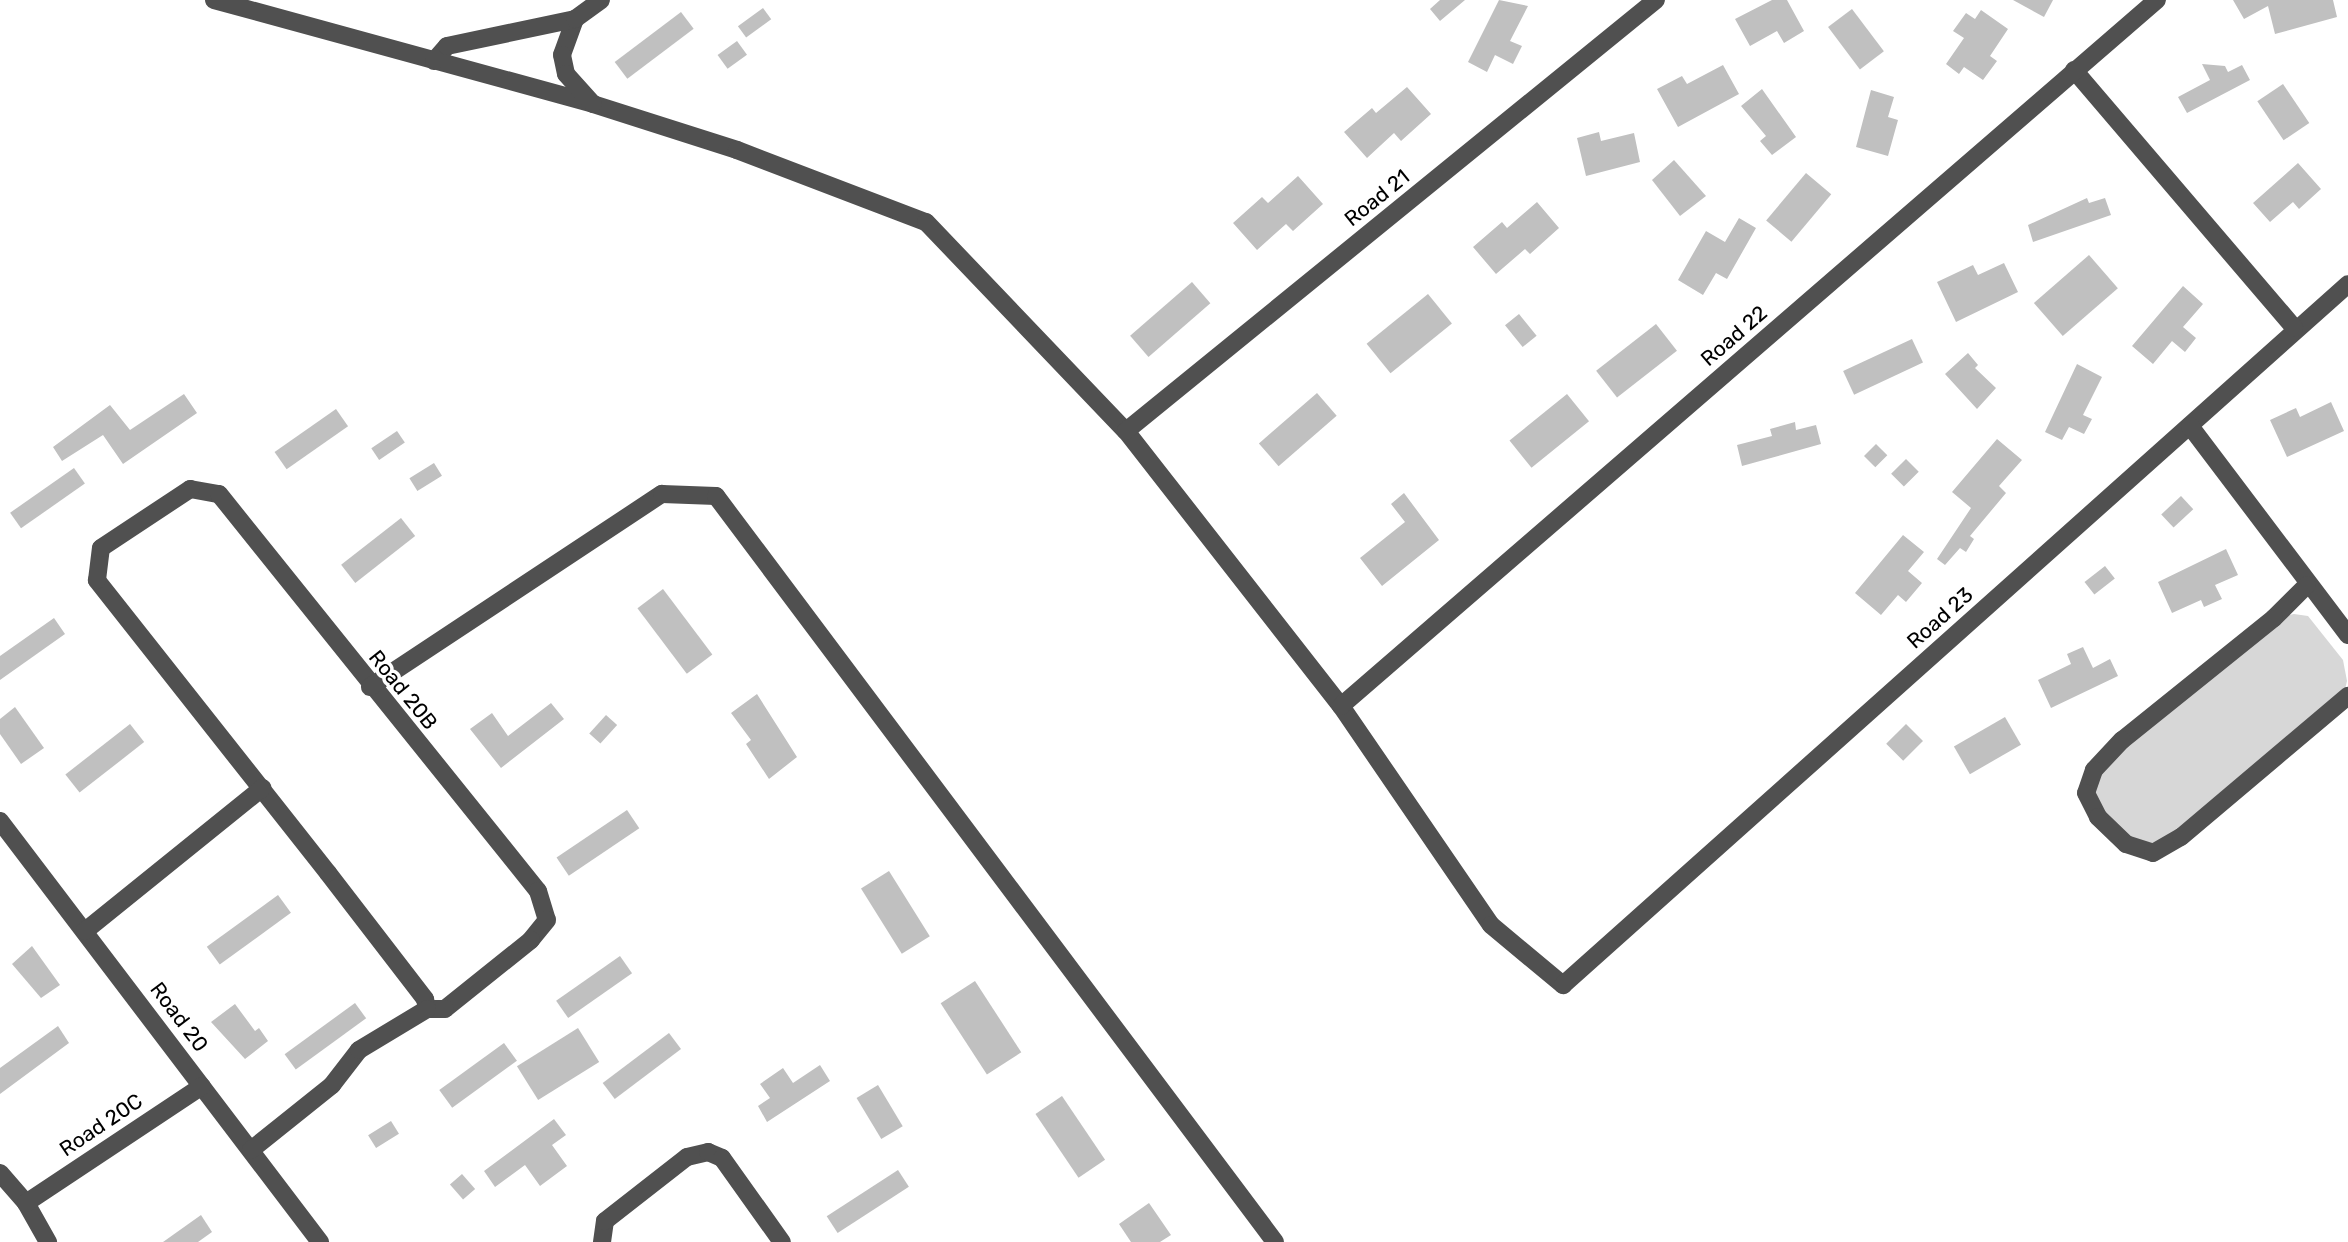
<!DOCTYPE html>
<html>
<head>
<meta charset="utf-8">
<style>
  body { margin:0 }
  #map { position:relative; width:2348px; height:1242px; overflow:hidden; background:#fff; font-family:Rubik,sans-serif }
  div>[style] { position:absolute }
  .green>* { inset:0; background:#d7d7d7 }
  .building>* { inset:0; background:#c0c0c0; transform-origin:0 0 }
  .minor>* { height:18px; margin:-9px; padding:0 9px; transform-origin:9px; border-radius:9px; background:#505050 }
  span { translate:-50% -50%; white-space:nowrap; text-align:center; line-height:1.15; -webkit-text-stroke:7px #fff; paint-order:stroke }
  .street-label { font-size:21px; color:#000 }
</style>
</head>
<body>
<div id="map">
  <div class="green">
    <i style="clip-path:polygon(2294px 614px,2308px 616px,2343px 660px,2347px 681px,2342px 702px,2153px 853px,2126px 844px,2086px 793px,2094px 770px,2274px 618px)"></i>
  </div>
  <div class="building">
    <i style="clip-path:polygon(1440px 0,1465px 0,1440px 21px,1430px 9px)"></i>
    <i style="clip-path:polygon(1499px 0,1528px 6px,1510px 41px,1522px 46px,1513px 64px,1495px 55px,1487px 72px,1468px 62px)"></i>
    <i style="clip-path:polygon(1772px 0,1787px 0,1804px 31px,1784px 43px,1777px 31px,1750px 46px,1735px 19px)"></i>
    <i style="clip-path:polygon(2013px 0,2053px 0,2044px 17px)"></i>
    <i style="clip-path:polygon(2233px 0,2333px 0,2337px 17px,2275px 34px,2268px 6px,2244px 19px)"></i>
    <i style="left:763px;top:8px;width:14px;height:31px;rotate:54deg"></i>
    <i style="left:1852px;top:9px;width:53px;height:30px;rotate:53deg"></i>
    <i style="clip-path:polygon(1981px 10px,2008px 29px,1990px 56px,1997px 61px,1983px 80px,1964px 67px,1959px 74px,1946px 64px,1964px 38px,1953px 31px,1966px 13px,1975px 19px)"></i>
    <i style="left:681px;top:12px;width:21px;height:83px;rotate:53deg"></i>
    <i style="left:737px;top:41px;width:17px;height:24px;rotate:54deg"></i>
    <i style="clip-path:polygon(2202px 64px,2225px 66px,2228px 72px,2242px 65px,2250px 80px,2187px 113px,2178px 97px,2210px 80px)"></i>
    <i style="clip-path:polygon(1723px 65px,1739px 94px,1678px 127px,1657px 89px,1682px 76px,1687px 84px)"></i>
    <i style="left:2283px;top:84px;width:47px;height:31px;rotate:56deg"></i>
    <i style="clip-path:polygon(1407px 87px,1431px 114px,1401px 141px,1394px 133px,1367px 158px,1344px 132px,1372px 108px,1376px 113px)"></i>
    <i style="clip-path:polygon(1762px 89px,1796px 137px,1772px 155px,1760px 141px,1766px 136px,1741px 106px)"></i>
    <i style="clip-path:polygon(1871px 90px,1894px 97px,1888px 117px,1898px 120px,1888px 156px,1856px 147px)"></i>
    <i style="clip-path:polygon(1599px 132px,1601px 141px,1634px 133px,1640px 162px,1586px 176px,1577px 138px)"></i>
    <i style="clip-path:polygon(1674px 160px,1706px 196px,1680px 216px,1652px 180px)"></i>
    <i style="clip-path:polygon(2298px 163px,2321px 189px,2299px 209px,2293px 202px,2270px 222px,2253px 203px)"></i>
    <i style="left:1806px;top:173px;width:33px;height:62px;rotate:40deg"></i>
    <i style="clip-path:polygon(1298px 176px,1323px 204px,1293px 231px,1286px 224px,1257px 250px,1233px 223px,1262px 197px,1268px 203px)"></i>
    <i style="clip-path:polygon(2087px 198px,2089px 203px,2105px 198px,2111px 215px,2033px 242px,2028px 225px)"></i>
    <i style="clip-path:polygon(1537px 202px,1559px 228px,1530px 254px,1525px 249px,1496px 274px,1473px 247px,1502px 222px,1507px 228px)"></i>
    <i style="clip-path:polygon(1739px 218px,1756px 228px,1727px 279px,1716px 273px,1703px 295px,1678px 280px,1706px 231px,1725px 242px)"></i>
    <i style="left:2089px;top:255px;width:44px;height:73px;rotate:49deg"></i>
    <i style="clip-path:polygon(2004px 263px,2018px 292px,1956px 322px,1937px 282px,1973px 265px,1978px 275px)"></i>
    <i style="left:1192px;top:282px;width:28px;height:82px;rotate:49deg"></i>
    <i style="clip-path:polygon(2183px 286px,2203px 304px,2183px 327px,2196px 338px,2185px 352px,2172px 341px,2153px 364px,2132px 346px)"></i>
    <i style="left:1428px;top:294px;width:38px;height:79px;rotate:51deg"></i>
    <i style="left:1519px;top:314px;width:28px;height:18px;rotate:51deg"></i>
    <i style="left:1656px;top:324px;width:34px;height:76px;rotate:52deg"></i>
    <i style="left:1912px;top:339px;width:26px;height:76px;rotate:65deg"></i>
    <i style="clip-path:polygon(1968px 353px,1978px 365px,1975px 368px,1996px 388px,1977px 409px,1945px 374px)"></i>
    <i style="clip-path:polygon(2077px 364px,2102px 377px,2083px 415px,2092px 419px,2084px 434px,2069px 427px,2062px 440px,2045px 432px)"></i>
    <i style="left:1317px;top:393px;width:30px;height:77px;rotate:49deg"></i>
    <i style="clip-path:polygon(184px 394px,197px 413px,123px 464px,103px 435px,62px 461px,53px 447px,110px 405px,130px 430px)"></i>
    <i style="left:1567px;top:394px;width:35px;height:74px;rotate:51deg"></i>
    <i style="clip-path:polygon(2331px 402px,2344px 431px,2287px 457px,2270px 420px,2296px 408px,2300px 417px)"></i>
    <i style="left:336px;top:409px;width:21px;height:75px;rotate:55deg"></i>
    <i style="clip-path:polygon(1795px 422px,1796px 430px,1816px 425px,1821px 444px,1742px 466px,1737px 445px,1772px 436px,1770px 429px)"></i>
    <i style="left:397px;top:431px;width:14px;height:31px;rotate:56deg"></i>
    <i style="clip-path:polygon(1997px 439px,2022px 460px,1999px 486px,2006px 493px,1970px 536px,1974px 539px,1966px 552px,1960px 548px,1945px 565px,1937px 559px,1971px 508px,1952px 492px)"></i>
    <i style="left:1876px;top:444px;width:16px;height:17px;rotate:45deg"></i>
    <i style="left:1906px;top:459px;width:18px;height:21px;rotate:45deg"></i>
    <i style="left:434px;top:463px;width:15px;height:29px;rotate:58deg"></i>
    <i style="left:74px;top:468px;width:19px;height:78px;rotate:55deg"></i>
    <i style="clip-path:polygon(1404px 493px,1439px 540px,1382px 586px,1360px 558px,1405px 522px,1391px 504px)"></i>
    <i style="left:2181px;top:496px;width:18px;height:27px;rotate:47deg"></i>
    <i style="left:401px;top:518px;width:23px;height:76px;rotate:52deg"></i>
    <i style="clip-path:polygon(1903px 535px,1924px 552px,1908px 571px,1922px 583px,1906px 602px,1898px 595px,1881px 615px,1855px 593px)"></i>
    <i style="clip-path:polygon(2226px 549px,2238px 575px,2215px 585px,2222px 599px,2204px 607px,2201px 600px,2172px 613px,2158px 582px)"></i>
    <i style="left:2105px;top:566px;width:16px;height:26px;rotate:52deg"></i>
    <i style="left:663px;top:589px;width:82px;height:32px;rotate:53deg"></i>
    <i style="clip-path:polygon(54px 618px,65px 634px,0 680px,0 656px)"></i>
    <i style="clip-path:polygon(2083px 647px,2093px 668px,2110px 659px,2118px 676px,2051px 708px,2038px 680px,2071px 664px,2067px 654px)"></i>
    <i style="clip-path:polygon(757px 694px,797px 757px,769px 779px,746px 744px,751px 740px,731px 713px)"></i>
    <i style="clip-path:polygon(551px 703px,564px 719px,501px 768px,470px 729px,492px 713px,508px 736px)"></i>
    <i style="clip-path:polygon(15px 707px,44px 748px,21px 764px,0 734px,0 719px)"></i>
    <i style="left:606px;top:715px;width:15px;height:25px;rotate:42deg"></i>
    <i style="left:2005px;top:717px;width:32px;height:59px;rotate:60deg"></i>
    <i style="left:130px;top:724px;width:23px;height:82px;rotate:52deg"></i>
    <i style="left:1906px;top:724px;width:24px;height:28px;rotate:45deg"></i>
    <i style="left:627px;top:810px;width:22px;height:85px;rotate:56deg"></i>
    <i style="left:889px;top:871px;width:77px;height:33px;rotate:58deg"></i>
    <i style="left:278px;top:895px;width:22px;height:88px;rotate:54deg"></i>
    <i style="clip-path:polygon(32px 946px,60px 985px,41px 998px,12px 964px)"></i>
    <i style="left:620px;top:956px;width:21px;height:78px;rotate:55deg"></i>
    <i style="left:975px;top:981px;width:85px;height:41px;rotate:57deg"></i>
    <i style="left:355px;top:1003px;width:19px;height:87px;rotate:54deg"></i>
    <i style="clip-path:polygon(235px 1004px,255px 1031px,259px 1028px,268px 1041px,245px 1059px,211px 1022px)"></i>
    <i style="clip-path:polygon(58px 1026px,69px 1043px,0 1094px,0 1068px)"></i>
    <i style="left:578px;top:1028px;width:40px;height:72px;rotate:58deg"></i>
    <i style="left:669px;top:1033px;width:20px;height:83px;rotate:53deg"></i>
    <i style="left:504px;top:1043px;width:22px;height:80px;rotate:54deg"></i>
    <i style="clip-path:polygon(820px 1065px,830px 1081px,767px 1122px,758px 1106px,770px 1098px,760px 1084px,783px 1068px,793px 1083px)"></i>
    <i style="left:878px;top:1085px;width:48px;height:25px;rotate:59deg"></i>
    <i style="left:1062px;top:1096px;width:77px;height:32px;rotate:56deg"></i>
    <i style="clip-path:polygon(554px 1119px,566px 1135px,552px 1145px,567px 1166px,540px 1186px,525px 1165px,495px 1187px,484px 1171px)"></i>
    <i style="left:391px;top:1121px;width:15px;height:27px;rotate:58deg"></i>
    <i style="left:898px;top:1170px;width:20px;height:85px;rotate:57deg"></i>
    <i style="left:462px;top:1174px;width:20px;height:16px;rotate:49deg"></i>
    <i style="clip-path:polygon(1149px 1203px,1171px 1235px,1160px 1242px,1131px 1242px,1119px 1224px)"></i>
    <i style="clip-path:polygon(201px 1215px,212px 1232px,198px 1242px,163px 1242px)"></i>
  </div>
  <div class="minor">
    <i style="left:214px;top:0;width:393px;rotate:15.3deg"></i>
    <i style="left:593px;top:104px;width:151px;rotate:17.7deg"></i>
    <i style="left:737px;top:150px;width:202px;rotate:20.9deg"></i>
    <i style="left:926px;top:222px;width:289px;rotate:46.3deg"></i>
    <i style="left:1126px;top:431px;width:349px;rotate:52deg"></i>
    <i style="left:1341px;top:706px;width:265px;rotate:55.6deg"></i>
    <i style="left:1491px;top:925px;width:94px;rotate:39.8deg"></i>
    <i style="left:1563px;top:985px;width:1052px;rotate:-41.76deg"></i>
    <i style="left:575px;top:19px;width:38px;rotate:110deg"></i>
    <i style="left:562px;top:55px;width:19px;rotate:78deg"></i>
    <i style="left:566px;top:74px;width:40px;rotate:48deg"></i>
    <i style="left:434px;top:61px;width:20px;rotate:-49deg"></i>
    <i style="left:447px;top:46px;width:131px;rotate:-11.9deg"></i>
    <i style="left:575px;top:19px;width:32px;rotate:-36deg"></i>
    <i style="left:2074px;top:70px;width:339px;rotate:49.5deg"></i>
    <i style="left:2190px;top:426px;width:262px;rotate:52.9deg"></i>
    <i style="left:1126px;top:431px;width:683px;rotate:-39.12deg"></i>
    <i style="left:190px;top:489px;width:29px;rotate:10deg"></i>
    <i style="left:219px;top:494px;width:509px;rotate:51.22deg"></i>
    <i style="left:538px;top:891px;width:30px;rotate:73deg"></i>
    <i style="left:547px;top:920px;width:26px;rotate:129deg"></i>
    <i style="left:531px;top:940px;width:110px;rotate:141.3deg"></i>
    <i style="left:445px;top:1009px;width:18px;rotate:180deg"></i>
    <i style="left:427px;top:1009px;width:10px;rotate:-101deg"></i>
    <i style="left:425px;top:999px;width:159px;rotate:-127.6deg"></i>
    <i style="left:328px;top:873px;width:373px;rotate:-128.3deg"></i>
    <i style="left:97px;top:580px;width:32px;rotate:-83deg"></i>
    <i style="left:101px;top:548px;width:107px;rotate:-33.5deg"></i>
    <i style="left:2307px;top:585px;width:47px;rotate:135deg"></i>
    <i style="left:2274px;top:618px;width:195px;rotate:141.2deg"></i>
    <i style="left:2122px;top:740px;width:41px;rotate:133deg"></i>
    <i style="left:2094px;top:770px;width:24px;rotate:109deg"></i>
    <i style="left:2086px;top:793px;width:27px;rotate:63deg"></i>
    <i style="left:2098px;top:817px;width:39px;rotate:44deg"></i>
    <i style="left:2126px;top:844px;width:28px;rotate:18deg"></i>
    <i style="left:2153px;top:853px;width:32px;rotate:-30deg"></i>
    <i style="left:2181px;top:837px;width:219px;rotate:-40.2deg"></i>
    <i style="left:370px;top:687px;width:350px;rotate:-33.5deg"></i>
    <i style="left:662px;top:494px;width:54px;rotate:2.1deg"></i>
    <i style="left:716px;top:496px;width:932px;rotate:53.15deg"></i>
    <i style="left:1341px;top:706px;width:1079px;rotate:-40.87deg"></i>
    <i style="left:0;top:821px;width:529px;rotate:52.76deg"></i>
    <i style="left:85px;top:931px;width:228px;rotate:-38.9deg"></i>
    <i style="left:251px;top:1150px;width:104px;rotate:-38.7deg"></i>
    <i style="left:332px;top:1085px;width:44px;rotate:-52.4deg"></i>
    <i style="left:359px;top:1050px;width:79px;rotate:-31.1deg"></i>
    <i style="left:0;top:1173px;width:40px;rotate:49deg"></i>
    <i style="left:26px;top:1203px;width:45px;rotate:60.6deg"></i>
    <i style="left:26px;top:1203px;width:211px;rotate:-33.6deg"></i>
    <i style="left:602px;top:1242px;width:21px;rotate:-82deg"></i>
    <i style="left:605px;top:1221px;width:104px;rotate:-38deg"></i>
    <i style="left:687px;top:1157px;width:22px;rotate:-13deg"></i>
    <i style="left:708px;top:1152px;width:15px;rotate:23deg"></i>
    <i style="left:722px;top:1158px;width:103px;rotate:54.5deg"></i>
  </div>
  <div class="street-label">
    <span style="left:1377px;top:198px;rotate:-39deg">Road 21</span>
    <span style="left:1734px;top:336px;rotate:-41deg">Road 22</span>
    <span style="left:1940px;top:618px;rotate:-42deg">Road 23</span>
    <span style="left:403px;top:690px;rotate:51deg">Road 20B</span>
    <span style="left:179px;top:1017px;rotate:53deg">Road 20</span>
    <span style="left:101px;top:1125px;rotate:-34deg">Road 20C</span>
  </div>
</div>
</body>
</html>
